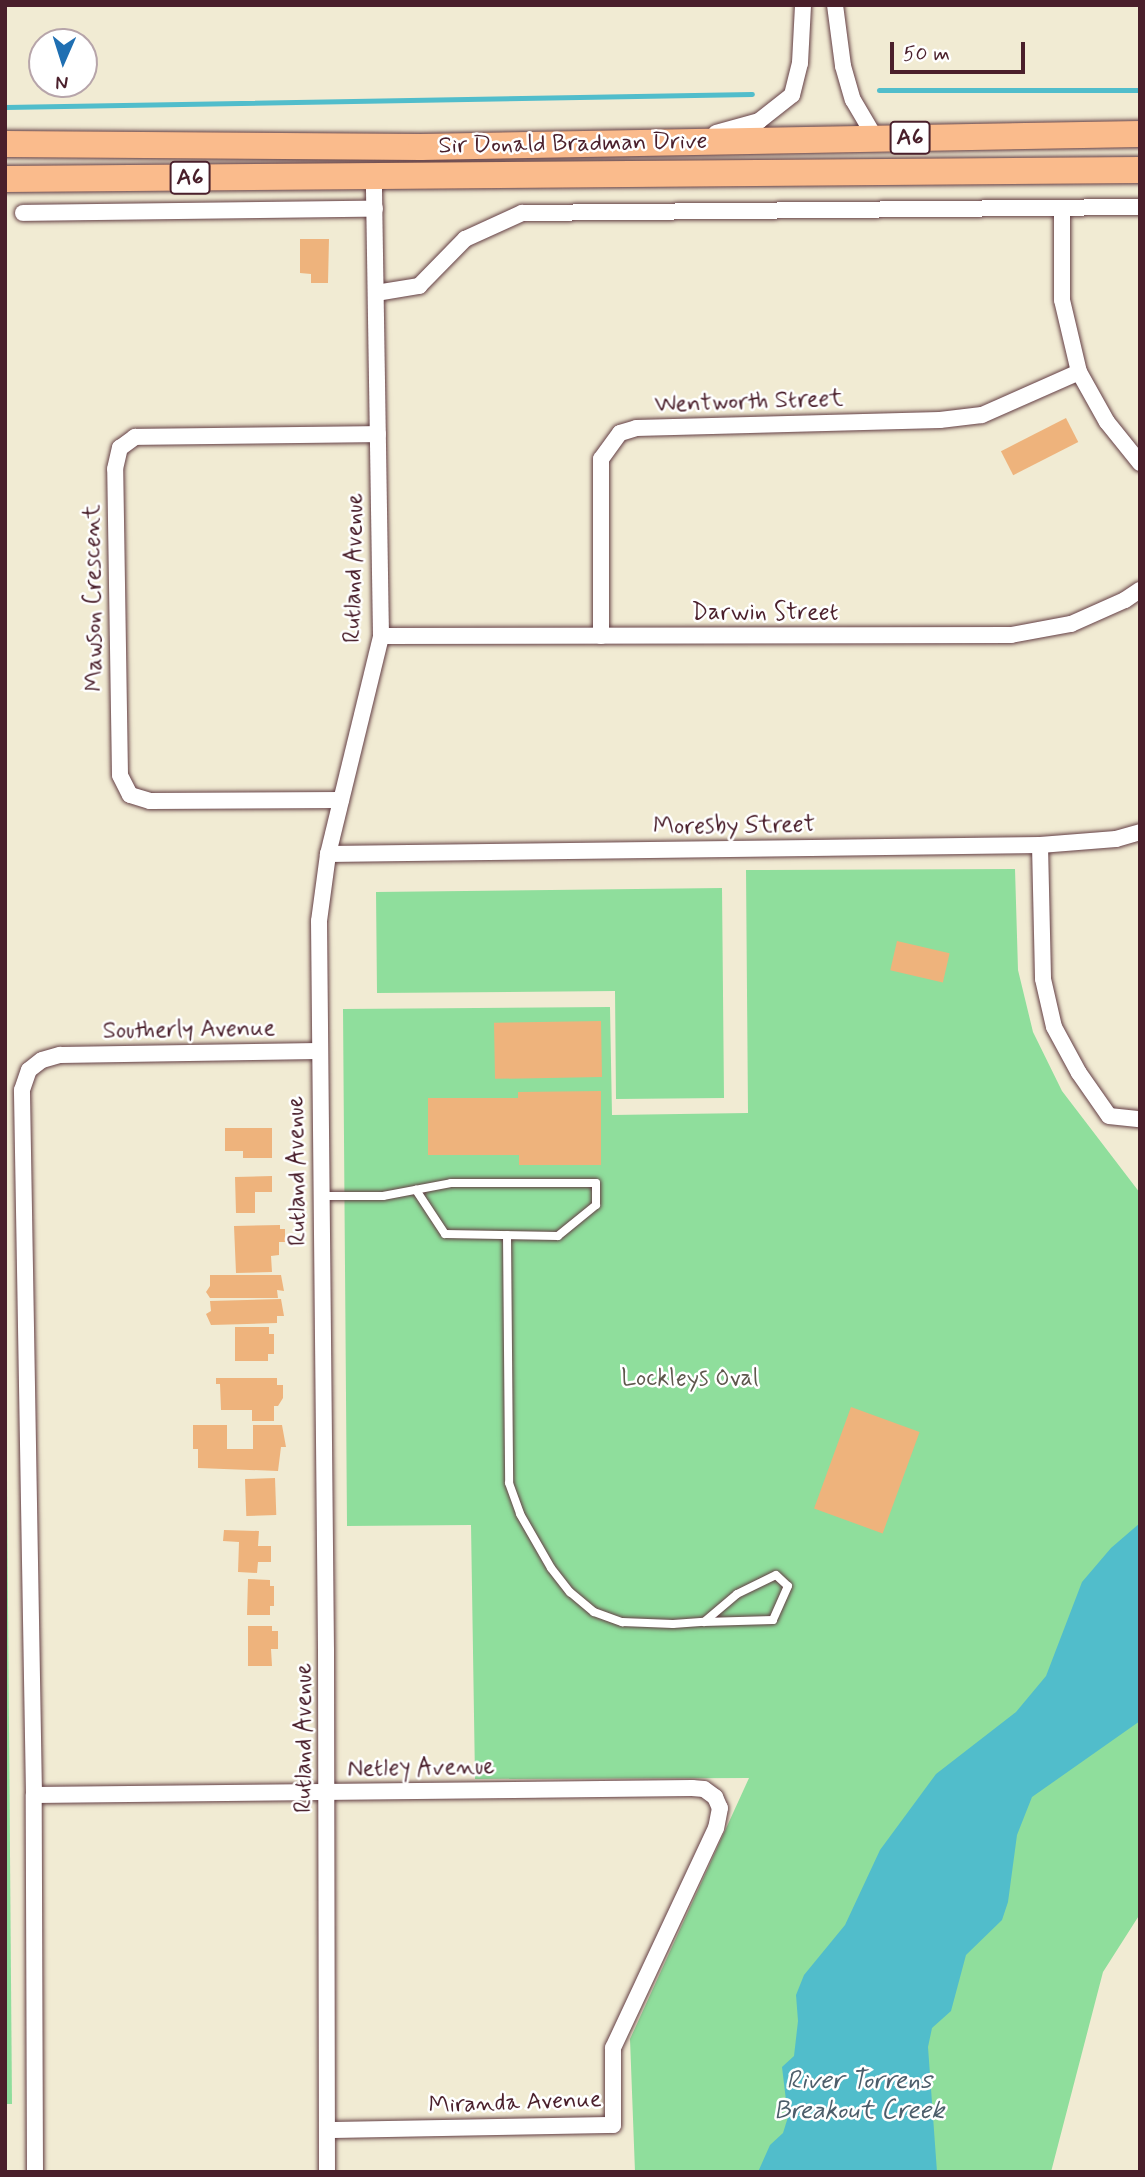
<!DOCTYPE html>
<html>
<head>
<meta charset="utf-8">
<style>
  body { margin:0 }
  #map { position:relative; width:1145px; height:2177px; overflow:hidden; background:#f1ebd3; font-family:Mynerve,sans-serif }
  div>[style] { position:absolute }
  .green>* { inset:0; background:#8fde9c }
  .water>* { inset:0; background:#51bdcb }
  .stream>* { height:5px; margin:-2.5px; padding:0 2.5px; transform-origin:2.5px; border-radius:2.5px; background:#51bdcb }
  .building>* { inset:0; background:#eeb37c; transform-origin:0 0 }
  .roads { filter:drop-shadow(0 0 2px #633e44) drop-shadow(0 0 2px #633e44) }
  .service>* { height:8px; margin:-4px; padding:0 4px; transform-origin:4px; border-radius:4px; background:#fff }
  .minor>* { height:16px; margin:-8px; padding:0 8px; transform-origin:8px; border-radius:8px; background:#fff }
  .primary>* { height:26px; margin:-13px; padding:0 13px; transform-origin:13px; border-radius:13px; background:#fabb8c }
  span { translate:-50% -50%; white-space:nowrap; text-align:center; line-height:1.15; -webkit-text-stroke:5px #fff; paint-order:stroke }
  .shield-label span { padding:2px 5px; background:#fff; border:2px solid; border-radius:5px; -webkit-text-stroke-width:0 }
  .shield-label { font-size:23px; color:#4a1f2b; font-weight:700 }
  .street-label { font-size:24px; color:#4a1f2b }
  .park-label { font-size:24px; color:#5f584d }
  .water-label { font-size:26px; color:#4d5e6b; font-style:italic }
  .frame { position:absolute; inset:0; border:7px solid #4a1f2b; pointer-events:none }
  .north { position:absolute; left:28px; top:28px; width:70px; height:70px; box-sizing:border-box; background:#fff; border:2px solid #b7a5aa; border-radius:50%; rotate:183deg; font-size:19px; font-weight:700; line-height:28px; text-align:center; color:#4a1f2b }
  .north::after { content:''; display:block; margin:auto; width:24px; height:32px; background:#1f6fb2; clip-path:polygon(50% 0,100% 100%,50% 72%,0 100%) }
  .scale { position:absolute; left:890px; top:42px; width:135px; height:32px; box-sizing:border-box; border:4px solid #4a1f2b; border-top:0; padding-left:9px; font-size:21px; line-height:24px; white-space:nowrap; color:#4a1f2b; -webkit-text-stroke:5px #fff; paint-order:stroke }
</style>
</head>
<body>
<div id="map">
  <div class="green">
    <i style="clip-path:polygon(1015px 869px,1018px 970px,1033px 1032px,1062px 1091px,1140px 1193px,1140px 1914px,1103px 1972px,1051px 2172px,635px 2172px,630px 2039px,749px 1778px,475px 1779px,471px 1525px,347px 1526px,343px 1009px,610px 1007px,612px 1115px,748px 1113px,746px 870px)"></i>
    <i style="clip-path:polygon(722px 888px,724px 1098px,616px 1099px,615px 991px,377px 993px,376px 892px)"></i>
    <i style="clip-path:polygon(5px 1225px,12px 2104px,5px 2104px)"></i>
  </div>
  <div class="water">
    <i style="clip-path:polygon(1140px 1523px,1140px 1721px,1032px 1797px,1017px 1835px,1008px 1902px,1002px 1920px,966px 1955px,951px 2011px,932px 2028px,928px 2047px,937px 2172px,758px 2172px,770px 2145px,783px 2133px,788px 2117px,782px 2067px,794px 2056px,798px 2021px,796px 1995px,804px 1975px,845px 1925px,880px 1850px,936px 1774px,1016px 1712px,1046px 1676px,1082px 1582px,1111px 1548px)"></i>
  </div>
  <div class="stream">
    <i style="left:879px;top:90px;width:261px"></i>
    <i style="left:5px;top:107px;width:747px;rotate:-1deg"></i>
  </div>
  <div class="building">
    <i style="clip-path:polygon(300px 239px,329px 239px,328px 283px,311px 283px,311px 274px,300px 273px)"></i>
    <i style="left:1066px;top:418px;width:27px;height:73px;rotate:63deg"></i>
    <i style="left:897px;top:941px;width:54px;height:30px;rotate:13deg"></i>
    <i style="left:601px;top:1021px;width:56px;height:107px;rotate:89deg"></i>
    <i style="clip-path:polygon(601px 1091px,601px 1165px,519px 1165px,519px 1155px,428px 1155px,428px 1098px,518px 1098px,518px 1092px)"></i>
    <i style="clip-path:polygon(225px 1128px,272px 1128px,272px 1158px,243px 1158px,243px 1151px,225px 1151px)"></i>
    <i style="clip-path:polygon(272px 1176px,272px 1192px,255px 1192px,255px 1213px,236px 1213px,235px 1177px)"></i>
    <i style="clip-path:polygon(280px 1225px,280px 1229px,285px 1229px,285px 1242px,279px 1242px,279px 1255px,271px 1256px,272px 1272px,236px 1273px,234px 1226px)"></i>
    <i style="clip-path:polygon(210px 1275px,281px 1275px,284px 1291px,277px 1290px,278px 1298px,210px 1298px,206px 1292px,210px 1286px)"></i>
    <i style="clip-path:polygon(281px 1299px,284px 1316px,277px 1316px,277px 1323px,211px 1325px,206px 1314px,211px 1311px,210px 1301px)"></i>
    <i style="clip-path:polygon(235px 1327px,269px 1327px,269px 1334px,274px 1334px,274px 1354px,268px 1354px,268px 1361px,235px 1361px)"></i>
    <i style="clip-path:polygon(216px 1378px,277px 1378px,277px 1385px,283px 1385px,283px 1398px,278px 1406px,274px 1406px,274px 1421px,252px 1421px,252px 1410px,221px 1410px,220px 1384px,216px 1384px)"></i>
    <i style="left:851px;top:1407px;width:73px;height:108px;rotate:20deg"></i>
    <i style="clip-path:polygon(193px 1425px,227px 1425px,227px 1449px,253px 1449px,253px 1425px,282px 1425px,286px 1447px,281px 1447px,278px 1471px,198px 1468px,198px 1449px,193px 1449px)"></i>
    <i style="left:275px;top:1478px;width:37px;height:30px;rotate:88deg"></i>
    <i style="clip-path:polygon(224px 1530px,259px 1531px,258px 1546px,271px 1546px,271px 1562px,258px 1562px,257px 1573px,238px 1572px,239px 1542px,223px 1541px)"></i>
    <i style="clip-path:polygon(248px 1579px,270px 1580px,270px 1586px,274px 1586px,274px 1606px,270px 1606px,270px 1615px,247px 1615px)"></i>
    <i style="clip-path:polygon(248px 1626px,272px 1626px,272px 1631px,278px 1631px,278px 1649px,271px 1649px,272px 1666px,248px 1666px)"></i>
  </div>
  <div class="roads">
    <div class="service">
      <i style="left:320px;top:1196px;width:63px"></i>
      <i style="left:383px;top:1196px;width:69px;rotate:-10.8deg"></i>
      <i style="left:451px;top:1183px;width:145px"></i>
      <i style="left:596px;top:1183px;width:22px;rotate:90deg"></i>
      <i style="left:596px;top:1205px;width:49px;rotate:140.8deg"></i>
      <i style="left:558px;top:1236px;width:113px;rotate:-179deg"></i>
      <i style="left:445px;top:1234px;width:53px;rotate:-123.4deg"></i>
      <i style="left:507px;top:1235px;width:248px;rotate:89.5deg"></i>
      <i style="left:509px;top:1483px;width:33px;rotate:70deg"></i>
      <i style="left:520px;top:1514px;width:62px;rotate:60.1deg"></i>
      <i style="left:551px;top:1568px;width:31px;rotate:52deg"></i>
      <i style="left:570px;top:1592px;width:31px;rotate:40deg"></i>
      <i style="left:594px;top:1612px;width:30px;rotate:20deg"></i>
      <i style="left:622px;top:1622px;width:51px;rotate:2.2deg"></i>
      <i style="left:673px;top:1624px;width:31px;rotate:-4deg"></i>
      <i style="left:704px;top:1622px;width:43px;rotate:-40.3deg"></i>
      <i style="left:737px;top:1594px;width:43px;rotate:-26deg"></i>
      <i style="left:776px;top:1575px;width:16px;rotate:43deg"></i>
      <i style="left:788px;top:1586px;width:37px;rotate:114deg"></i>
      <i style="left:773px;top:1620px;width:69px;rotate:178.3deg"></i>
    </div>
    <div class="minor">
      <i style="left:835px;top:5px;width:62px;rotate:82.5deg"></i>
      <i style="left:843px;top:66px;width:35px;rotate:74deg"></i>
      <i style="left:853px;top:100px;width:45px;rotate:59.5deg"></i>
      <i style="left:716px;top:133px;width:45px;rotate:-15.6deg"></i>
      <i style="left:759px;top:121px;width:42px;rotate:-38.2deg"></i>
      <i style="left:792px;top:95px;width:33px;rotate:-76deg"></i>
      <i style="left:800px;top:63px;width:58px;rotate:-87deg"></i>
      <i style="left:1062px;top:208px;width:92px;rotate:90deg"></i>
      <i style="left:1062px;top:300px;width:74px;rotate:76.7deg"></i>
      <i style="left:1079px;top:372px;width:57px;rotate:60.8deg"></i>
      <i style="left:1107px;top:422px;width:53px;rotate:51.2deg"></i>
      <i style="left:23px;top:213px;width:352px;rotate:-0.7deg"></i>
      <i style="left:376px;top:293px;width:44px;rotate:-9.2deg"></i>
      <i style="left:419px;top:286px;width:66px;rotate:-45.6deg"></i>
      <i style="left:465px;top:239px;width:63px;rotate:-24.5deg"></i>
      <i style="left:522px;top:213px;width:618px;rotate:-0.56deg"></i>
      <i style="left:381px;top:636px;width:630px;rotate:-0.09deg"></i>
      <i style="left:1011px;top:635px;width:61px;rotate:-10.4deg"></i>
      <i style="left:1071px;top:624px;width:59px;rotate:-24deg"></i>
      <i style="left:1125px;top:600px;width:18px;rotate:-34deg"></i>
      <i style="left:601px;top:636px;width:177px;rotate:-90deg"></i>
      <i style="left:601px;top:459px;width:32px;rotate:-54deg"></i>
      <i style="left:620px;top:433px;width:17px;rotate:-17deg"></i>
      <i style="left:636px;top:428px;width:304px;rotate:-1.5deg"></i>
      <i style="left:940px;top:420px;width:42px;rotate:-6.8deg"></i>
      <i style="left:982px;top:415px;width:106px;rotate:-23.9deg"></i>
      <i style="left:341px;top:800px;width:191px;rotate:179.7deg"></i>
      <i style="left:150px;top:801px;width:21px;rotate:-163deg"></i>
      <i style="left:130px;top:795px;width:22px;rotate:-117deg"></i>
      <i style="left:120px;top:775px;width:306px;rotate:-90.9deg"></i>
      <i style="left:115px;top:469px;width:22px;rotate:-77deg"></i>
      <i style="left:120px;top:448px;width:19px;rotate:-36deg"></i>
      <i style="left:135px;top:437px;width:243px;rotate:-0.7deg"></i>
      <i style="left:1040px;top:845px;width:134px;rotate:88.7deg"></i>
      <i style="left:1043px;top:979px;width:49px;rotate:77.1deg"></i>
      <i style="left:1054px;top:1027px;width:52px;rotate:61.5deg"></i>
      <i style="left:1079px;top:1073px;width:52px;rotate:55.1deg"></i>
      <i style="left:1109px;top:1116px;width:31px;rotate:6deg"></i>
      <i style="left:328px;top:854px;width:712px;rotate:-0.72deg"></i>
      <i style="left:1040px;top:845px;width:76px;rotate:-4.5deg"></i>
      <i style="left:1116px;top:839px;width:25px;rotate:-16deg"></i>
      <i style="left:34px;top:1795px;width:658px;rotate:-0.61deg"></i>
      <i style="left:692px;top:1788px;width:12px;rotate:5deg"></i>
      <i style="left:704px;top:1789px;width:14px;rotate:36deg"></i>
      <i style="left:715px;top:1797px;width:12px;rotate:66deg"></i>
      <i style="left:720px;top:1808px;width:20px;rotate:101deg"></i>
      <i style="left:716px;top:1828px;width:243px;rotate:115.1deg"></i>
      <i style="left:613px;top:2048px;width:77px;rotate:90deg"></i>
      <i style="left:613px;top:2125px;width:286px;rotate:179deg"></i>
      <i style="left:35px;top:2172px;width:377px;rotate:-90.2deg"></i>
      <i style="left:34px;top:1795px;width:705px;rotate:-90.98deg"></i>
      <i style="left:22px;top:1090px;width:21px;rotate:-71deg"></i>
      <i style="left:29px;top:1070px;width:16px;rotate:-38deg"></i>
      <i style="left:42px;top:1060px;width:19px;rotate:-16deg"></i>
      <i style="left:60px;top:1055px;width:258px;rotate:-0.9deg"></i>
      <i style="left:327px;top:2172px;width:522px;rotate:-90.11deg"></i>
      <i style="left:326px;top:1650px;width:729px;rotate:-90.55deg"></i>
      <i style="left:319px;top:921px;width:68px;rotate:-82.3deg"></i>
      <i style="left:328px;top:854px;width:224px;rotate:-76.3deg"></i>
      <i style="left:381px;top:636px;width:459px;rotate:-90.9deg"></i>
    </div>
    <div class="primary">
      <i style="left:5px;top:144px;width:416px;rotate:0.4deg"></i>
      <i style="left:421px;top:147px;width:719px;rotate:-1.04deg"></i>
      <i style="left:5px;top:179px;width:1135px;rotate:-0.45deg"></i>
    </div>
  </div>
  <div class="shield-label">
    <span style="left:910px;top:138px">A6</span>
    <span style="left:190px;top:178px">A6</span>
  </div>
  <div class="street-label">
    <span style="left:573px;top:144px;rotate:-1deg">Sir Donald Bradman Drive</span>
    <span style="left:749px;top:402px;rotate:-2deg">Wentworth Street</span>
    <span style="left:354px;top:568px;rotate:-89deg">Rutland Avenue</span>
    <span style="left:94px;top:598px;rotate:-91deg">Mawson Crescent</span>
    <span style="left:765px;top:613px">Darwin Street</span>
    <span style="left:734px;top:826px;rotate:-1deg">Moresby Street</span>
    <span style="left:189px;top:1030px;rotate:-1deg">Southerly Avenue</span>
    <span style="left:297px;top:1171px;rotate:-91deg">Rutland Avenue</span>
    <span style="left:304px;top:1738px;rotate:-90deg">Rutland Avenue</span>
    <span style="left:421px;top:1768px;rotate:-1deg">Netley Avenue</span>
    <span style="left:515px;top:2103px;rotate:-2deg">Miranda Avenue</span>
  </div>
  <div class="park-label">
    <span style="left:690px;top:1379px">Lockleys Oval</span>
  </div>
  <div class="water-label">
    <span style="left:859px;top:2097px">River Torrens<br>Breakout Creek</span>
  </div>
  <div class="frame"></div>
  <div class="north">N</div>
  <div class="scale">50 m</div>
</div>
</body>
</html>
